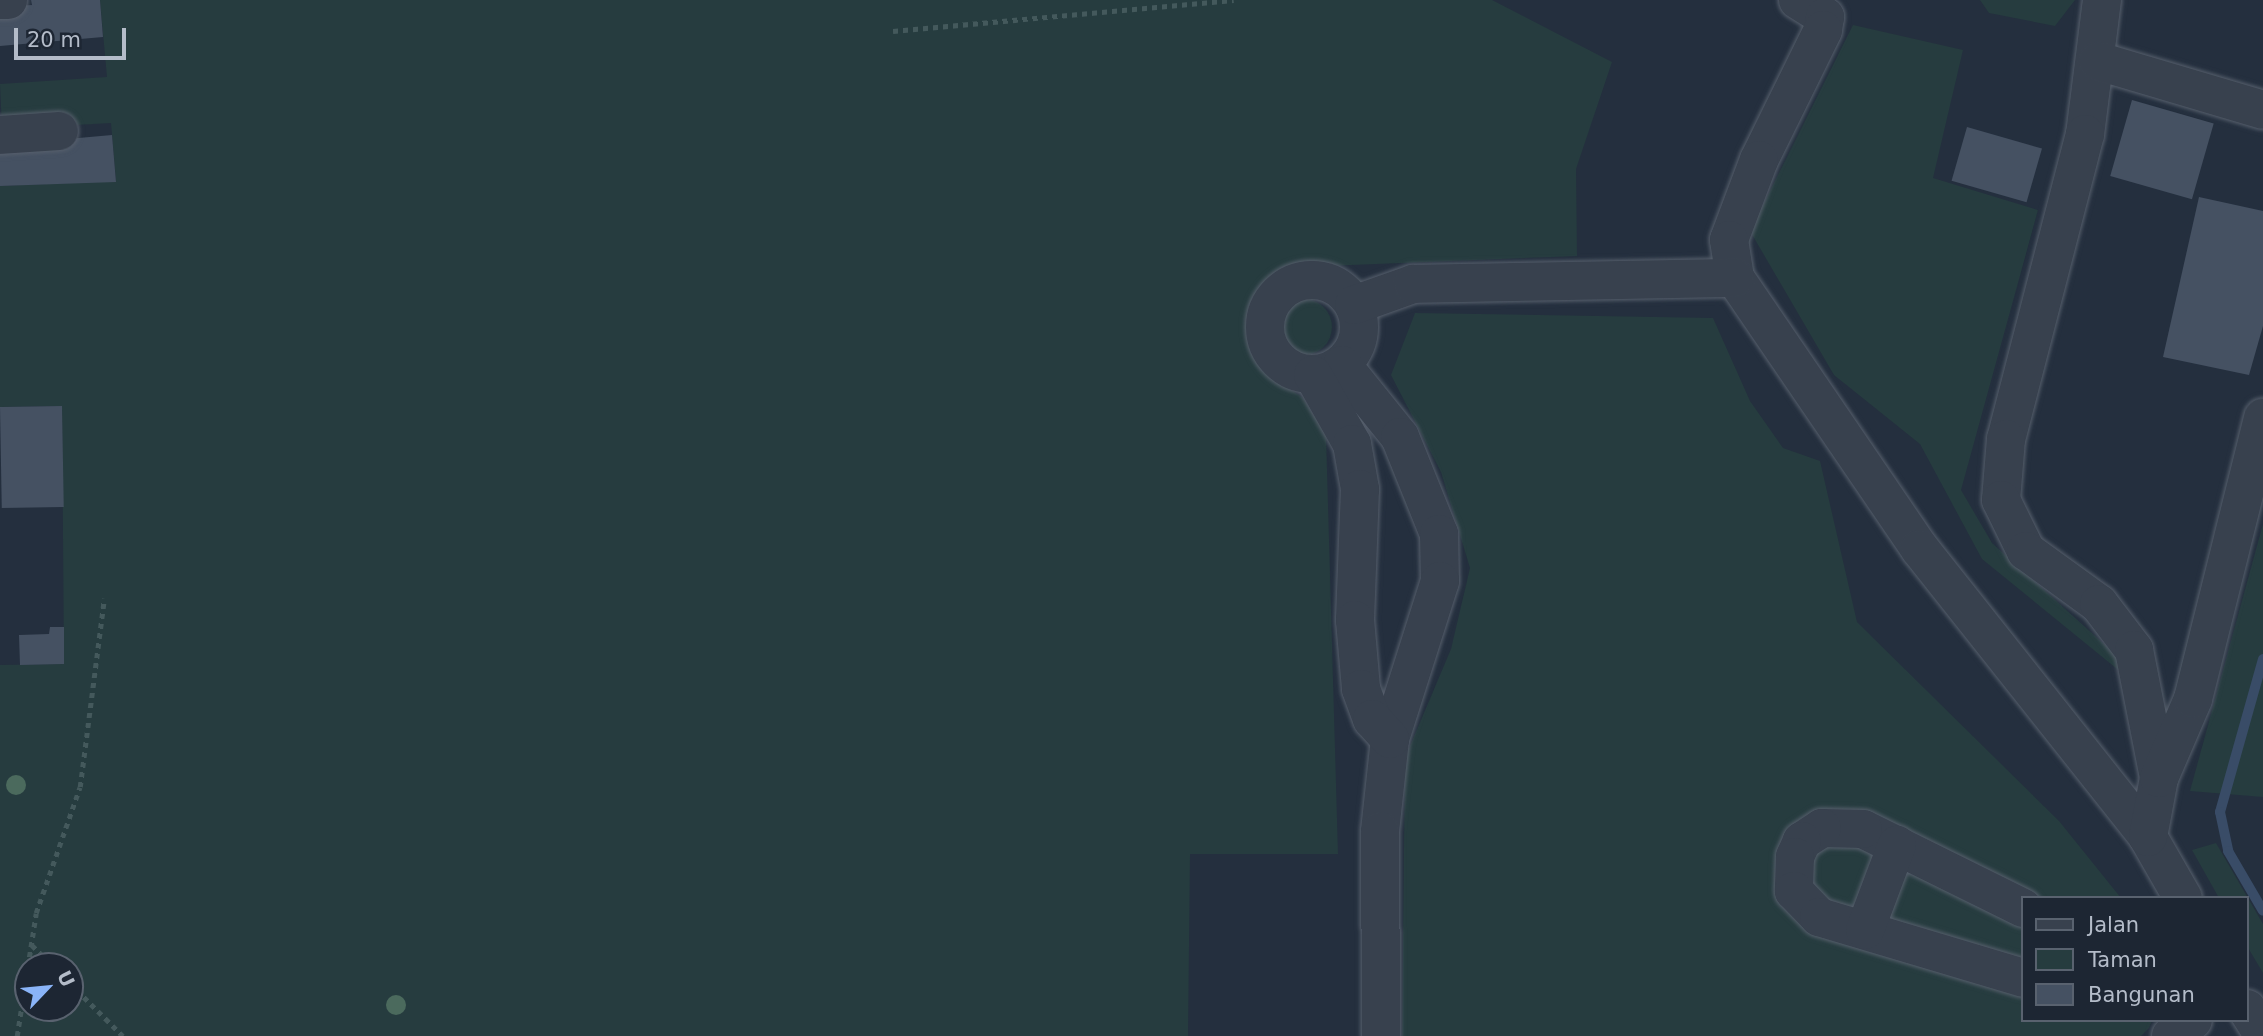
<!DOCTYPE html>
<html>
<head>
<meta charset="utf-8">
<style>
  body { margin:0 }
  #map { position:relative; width:2263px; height:1036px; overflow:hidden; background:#242f3e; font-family:"DejaVu Sans",sans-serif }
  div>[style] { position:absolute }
  .green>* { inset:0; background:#263c3f }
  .round { border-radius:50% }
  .stream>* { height:10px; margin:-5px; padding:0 5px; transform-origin:5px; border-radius:5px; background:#394c67 }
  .building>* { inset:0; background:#455162; transform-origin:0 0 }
  .path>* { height:4.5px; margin-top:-2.25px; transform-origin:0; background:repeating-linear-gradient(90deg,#44595c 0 5px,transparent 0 10px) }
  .roads { filter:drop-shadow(0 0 2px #565f6c) drop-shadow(0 0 2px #565f6c) }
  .minor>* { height:38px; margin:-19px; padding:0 19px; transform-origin:19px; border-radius:19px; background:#38414e }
  .minor>.ring { margin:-19px; padding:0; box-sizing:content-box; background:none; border:38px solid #38414e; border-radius:50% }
  .trees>* { width:20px; height:20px; margin:-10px; border-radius:50%; background:#4b6a5d }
  span { translate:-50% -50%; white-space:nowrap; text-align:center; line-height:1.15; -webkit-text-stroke:5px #1d2633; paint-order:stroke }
  .legend { position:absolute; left:2021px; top:896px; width:228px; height:126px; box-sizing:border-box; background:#1d2633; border:2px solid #59626f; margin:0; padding:9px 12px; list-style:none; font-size:21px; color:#b4bcc9 }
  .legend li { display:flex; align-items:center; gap:14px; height:35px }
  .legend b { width:35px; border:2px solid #59626f }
  .north { position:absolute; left:14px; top:952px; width:70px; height:70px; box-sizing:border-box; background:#1d2633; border:2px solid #59626f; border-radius:50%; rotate:64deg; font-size:19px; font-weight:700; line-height:28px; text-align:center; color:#b4bcc9 }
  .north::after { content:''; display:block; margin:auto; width:24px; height:32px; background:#8ab4f8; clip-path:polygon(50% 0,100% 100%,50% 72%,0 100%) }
  .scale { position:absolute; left:14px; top:28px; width:112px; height:32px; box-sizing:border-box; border:4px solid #b4bcc9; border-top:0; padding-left:9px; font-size:21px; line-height:24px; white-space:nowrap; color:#b4bcc9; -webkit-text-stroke:5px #1d2633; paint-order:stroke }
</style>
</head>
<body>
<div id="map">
  <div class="green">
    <i style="clip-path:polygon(evenodd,100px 0,1492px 0,1612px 62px,1576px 169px,1577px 256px,1301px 267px,1270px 282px,1256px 300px,1251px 318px,1273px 378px,1303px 398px,1326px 435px,1338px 854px,1190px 854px,1188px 1036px,0 1036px,0 665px,64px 664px,62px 406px,0 407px,0 186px,116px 181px,111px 123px,2px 129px,0 84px,107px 77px,100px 0,28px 966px,70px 966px,70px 1008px,28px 1008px,28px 966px)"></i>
    <i style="clip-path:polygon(1980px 0,2075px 0,2055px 26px,1989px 13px)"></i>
    <i style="clip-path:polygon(1853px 25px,1963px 50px,1933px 178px,2038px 210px,1961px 490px,1992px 543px,2115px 654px,2122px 673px,1982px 559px,1920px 444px,1834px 375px,1750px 231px)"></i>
    <i class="round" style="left:1276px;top:299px;width:56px;height:56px"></i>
    <i style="clip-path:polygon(1415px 313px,1713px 318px,1750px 401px,1783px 448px,1820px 461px,1857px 622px,2059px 821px,2121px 898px,2023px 898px,2023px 1020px,2152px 1020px,2149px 1028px,2141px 1036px,1402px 1036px,1405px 758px,1451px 649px,1470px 568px,1441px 472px,1391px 375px)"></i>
    <i style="clip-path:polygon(2263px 524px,2263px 797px,2190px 791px)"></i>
    <i style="clip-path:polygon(2216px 843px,2263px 924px,2263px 973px,2247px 946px,2247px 898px,2219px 898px,2192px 850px)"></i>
  </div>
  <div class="stream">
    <i style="left:2263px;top:659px;width:159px;rotate:105.7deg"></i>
    <i style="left:2220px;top:812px;width:40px;rotate:78deg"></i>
    <i style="left:2228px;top:851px;width:69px;rotate:59.7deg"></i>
  </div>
  <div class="building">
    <i style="clip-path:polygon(31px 0,100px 0,103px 37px,0 46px,0 7px,32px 5px)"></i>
    <i style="left:2132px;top:100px;width:85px;height:79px;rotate:16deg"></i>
    <i style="left:1967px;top:127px;width:78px;height:56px;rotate:16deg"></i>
    <i style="clip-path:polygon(112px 135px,116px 182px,0 186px,0 145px)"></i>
    <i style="clip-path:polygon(2199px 197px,2263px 211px,2263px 326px,2249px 375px,2163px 357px)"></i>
    <i style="left:62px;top:406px;width:101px;height:62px;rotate:89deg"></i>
    <i style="clip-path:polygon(50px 627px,64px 627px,64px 664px,20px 665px,19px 635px,49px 634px)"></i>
  </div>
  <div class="path">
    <i style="left:893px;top:31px;width:342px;rotate:-5.2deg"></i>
    <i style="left:32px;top:945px;width:30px;rotate:45deg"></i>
    <i style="left:70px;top:983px;width:75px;rotate:45deg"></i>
    <i style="left:17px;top:1036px;width:124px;rotate:-81.2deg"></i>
    <i style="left:36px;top:913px;width:133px;rotate:-70.8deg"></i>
    <i style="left:80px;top:787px;width:190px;rotate:-82.7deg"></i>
  </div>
  <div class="roads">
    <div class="minor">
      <i style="left:0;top:0;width:8px"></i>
      <i style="left:1798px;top:0;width:32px;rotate:32deg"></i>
      <i style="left:1825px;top:17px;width:13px;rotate:99deg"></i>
      <i style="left:1823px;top:30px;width:145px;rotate:116.2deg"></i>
      <i style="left:1759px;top:160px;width:85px;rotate:110.6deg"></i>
      <i style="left:1729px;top:240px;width:38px;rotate:81deg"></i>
      <i style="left:1735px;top:278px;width:328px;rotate:55.7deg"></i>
      <i style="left:1920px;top:549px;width:367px;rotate:51.6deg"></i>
      <i style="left:2148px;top:837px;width:70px;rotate:60.2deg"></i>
      <i style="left:2102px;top:0;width:135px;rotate:97.2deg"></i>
      <i style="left:2085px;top:134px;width:315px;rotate:104.5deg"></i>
      <i style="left:2006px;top:439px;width:61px;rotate:94.7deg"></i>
      <i style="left:2001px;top:500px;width:57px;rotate:63.9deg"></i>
      <i style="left:2026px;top:551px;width:90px;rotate:36deg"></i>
      <i style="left:2099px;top:604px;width:58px;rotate:52.7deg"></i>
      <i style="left:2134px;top:650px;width:130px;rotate:78.9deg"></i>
      <i style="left:2159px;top:778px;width:60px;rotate:100.6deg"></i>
      <i style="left:2098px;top:61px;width:172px;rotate:16.5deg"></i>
      <i style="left:0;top:135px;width:59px;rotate:-3.9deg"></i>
      <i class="ring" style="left:1265px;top:280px;width:56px;height:56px"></i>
      <i style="left:1354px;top:305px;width:63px;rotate:-19.6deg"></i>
      <i style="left:1413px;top:284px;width:322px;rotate:-1.1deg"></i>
      <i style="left:1342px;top:365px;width:92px;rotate:51.1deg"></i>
      <i style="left:1400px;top:437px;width:105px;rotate:68.1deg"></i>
      <i style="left:1439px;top:534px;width:47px;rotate:88.8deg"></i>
      <i style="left:1440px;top:581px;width:166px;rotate:107.6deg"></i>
      <i style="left:1390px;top:739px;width:93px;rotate:96.2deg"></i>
      <i style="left:1380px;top:831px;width:205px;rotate:89.7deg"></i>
      <i style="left:1313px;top:375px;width:79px;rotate:60.5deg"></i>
      <i style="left:1352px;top:444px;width:46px;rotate:79.9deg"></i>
      <i style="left:1360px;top:489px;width:131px;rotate:92.2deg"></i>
      <i style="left:1355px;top:620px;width:69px;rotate:85deg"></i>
      <i style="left:1361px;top:689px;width:32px;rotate:70deg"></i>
      <i style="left:1372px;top:719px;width:27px;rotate:48deg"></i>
      <i style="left:2159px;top:778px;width:86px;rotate:-66.7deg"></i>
      <i style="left:2193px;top:699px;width:290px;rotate:-76deg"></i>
      <i style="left:2023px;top:908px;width:178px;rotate:-153.7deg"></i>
      <i style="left:1863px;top:829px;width:41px;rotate:-178.6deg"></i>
      <i style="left:1822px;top:828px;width:24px;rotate:147deg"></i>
      <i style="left:1802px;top:841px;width:17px;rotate:114deg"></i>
      <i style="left:1795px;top:857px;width:34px;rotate:92deg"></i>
      <i style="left:1794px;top:891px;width:36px;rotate:46deg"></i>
      <i style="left:1819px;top:917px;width:213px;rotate:16.6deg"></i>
      <i style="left:1865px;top:930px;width:91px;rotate:-69.4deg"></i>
      <i style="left:2247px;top:1009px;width:31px;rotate:58deg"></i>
      <i style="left:2171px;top:1036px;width:27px;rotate:-36deg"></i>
    </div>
  </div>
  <div class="trees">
    <i style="left:16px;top:785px"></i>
    <i style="left:396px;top:1005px"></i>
  </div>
  <ul class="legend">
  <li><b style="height:9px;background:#38414e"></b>Jalan</li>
  <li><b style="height:19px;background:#263c3f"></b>Taman</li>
  <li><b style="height:19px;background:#455162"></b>Bangunan</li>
  </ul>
  <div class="north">U</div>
  <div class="scale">20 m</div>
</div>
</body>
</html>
